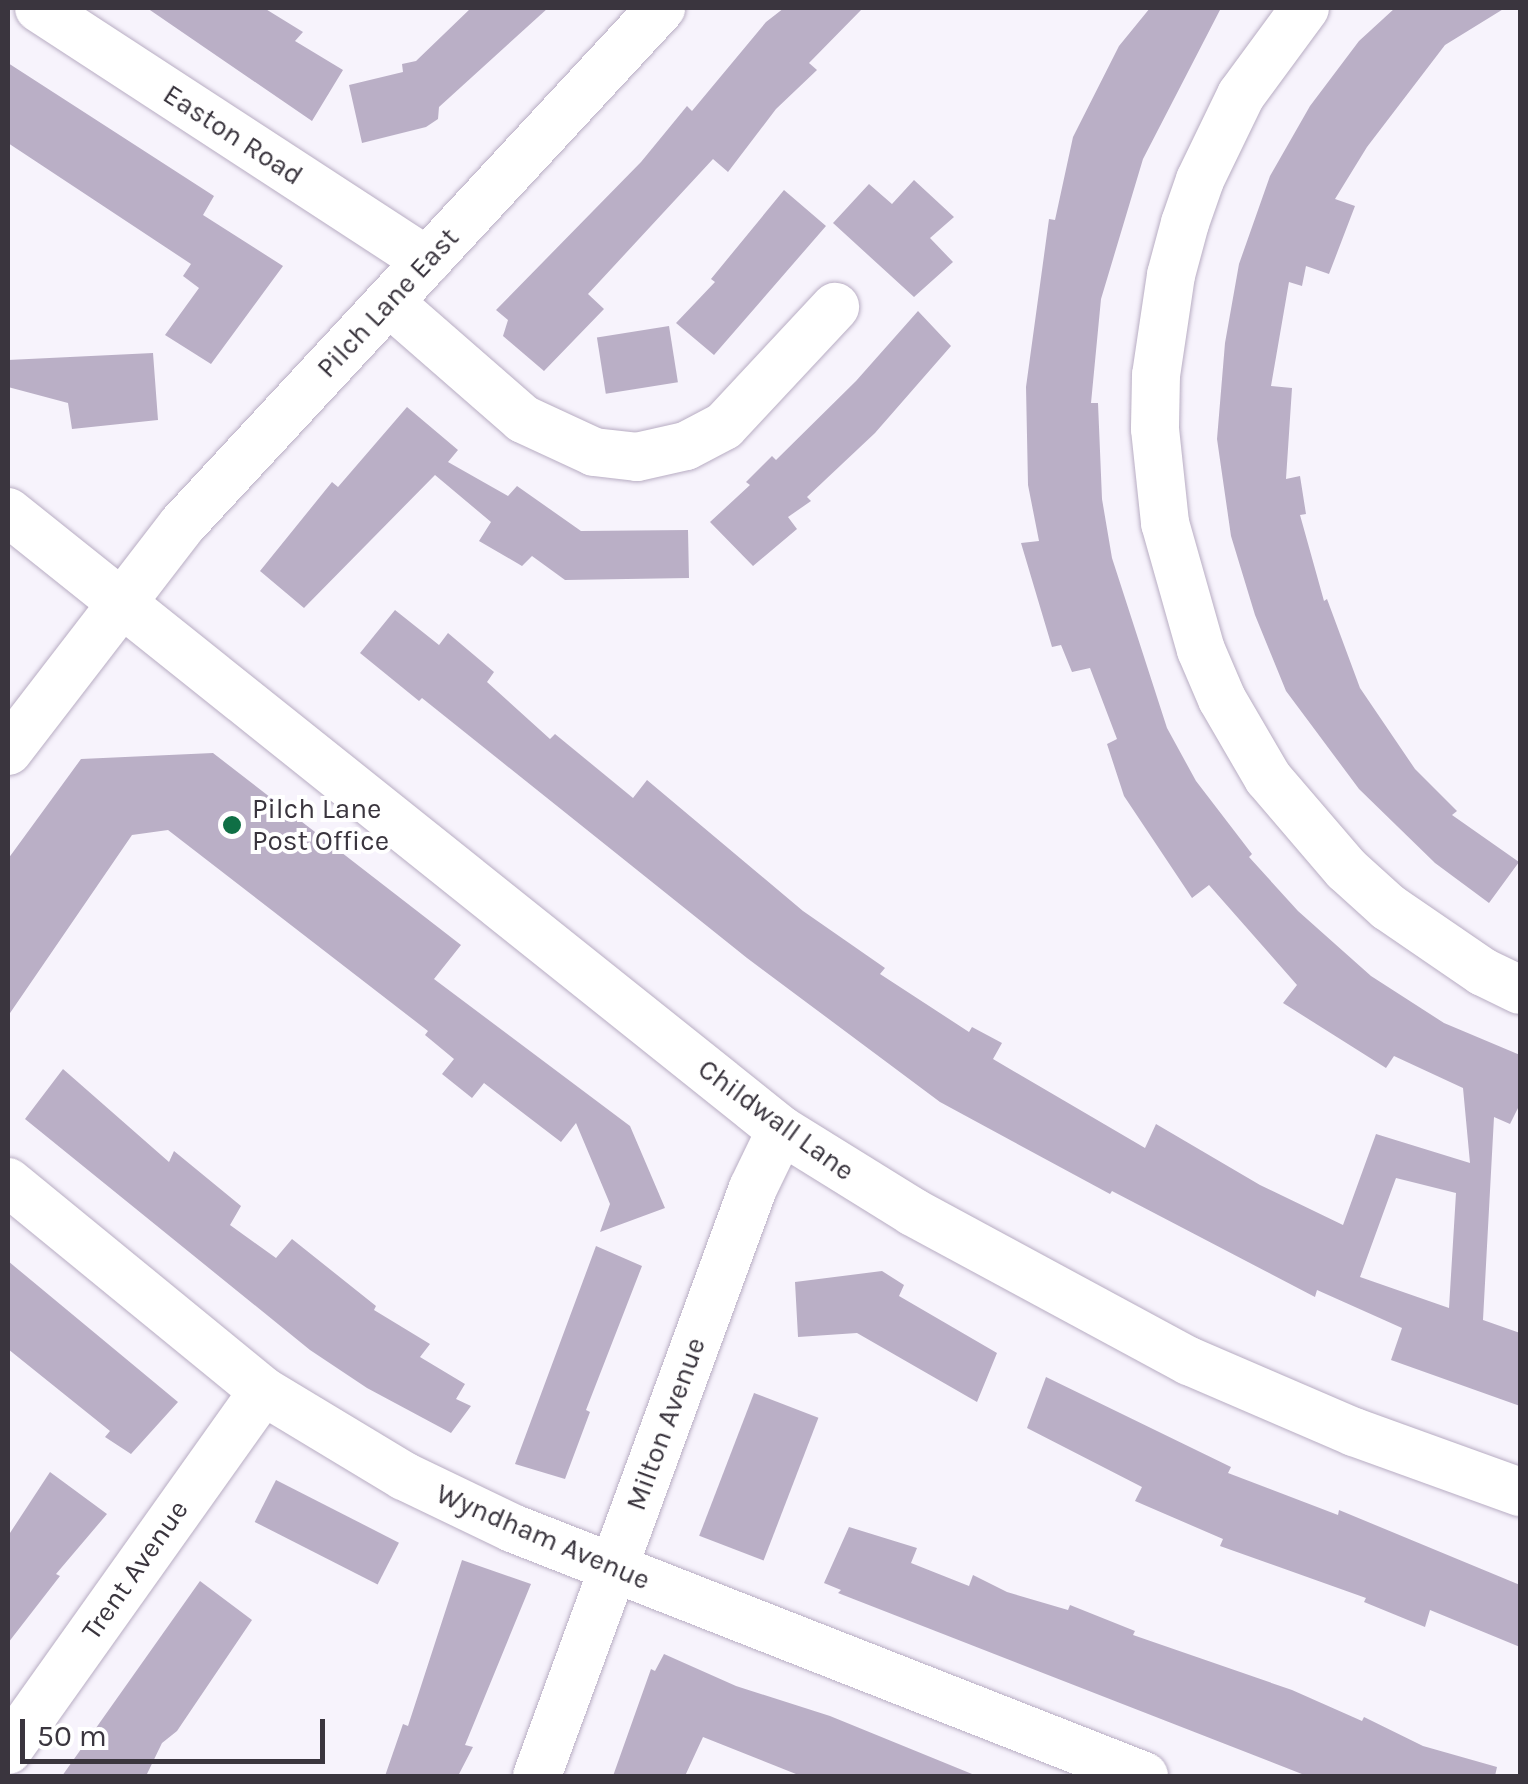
<!DOCTYPE html>
<html>
<head>
<meta charset="utf-8">
<style>
  body { margin:0 }
  #map { position:relative; width:1528px; height:1784px; overflow:hidden; background:#f7f3fc; font-family:Karla,sans-serif }
  div>[style] { position:absolute }
  .building>* { inset:0; background:#baafc6; transform-origin:0 0 }
  .roads { filter:drop-shadow(0 0 2px #b8adc3) drop-shadow(0 0 2px #b8adc3) }
  .minor>* { height:48px; margin:-24px; padding:0 24px; transform-origin:24px; border-radius:24px; background:#fff }
  .dots>* { width:28px; height:28px; translate:-50% -50%; box-sizing:border-box; border:5px solid #fff; border-radius:50% }
  span { translate:-50% -50%; white-space:nowrap; text-align:center; line-height:1.15; -webkit-text-stroke:8px #fff; paint-order:stroke }
  .street-label { font-size:28px; color:#3a353e }
  .poi-label { font-size:28px; color:#3a353e }
  .left { translate:0 -50%; text-align:left }
  .frame { position:absolute; inset:0; border:10px solid #3a353e; pointer-events:none }
  .scale { position:absolute; left:20px; top:1719px; width:305px; height:45px; box-sizing:border-box; border:5px solid #3a353e; border-top:0; padding-left:12px; font-size:30px; line-height:35px; white-space:nowrap; color:#3a353e; -webkit-text-stroke:8px #fff; paint-order:stroke }
</style>
</head>
<body>
<div id="map">
  <div class="building">
    <i style="clip-path:polygon(147px 8px,264px 8px,303px 32px,295px 41px,343px 70px,312px 121px)"></i>
    <i style="clip-path:polygon(471px 8px,548px 8px,439px 107px,438px 119px,426px 127px,362px 143px,349px 85px,403px 72px,402px 64px,416px 61px)"></i>
    <i style="clip-path:polygon(784px 8px,863px 8px,809px 63px,817px 70px,776px 109px,728px 172px,713px 159px,588px 294px,604px 309px,544px 371px,503px 336px,508px 320px,496px 310px,641px 162px,687px 106px,692px 111px,766px 22px)"></i>
    <i style="clip-path:polygon(evenodd,1150px 8px,1221px 8px,1143px 159px,1101px 299px,1091px 403px,1098px 403px,1102px 499px,1112px 558px,1167px 728px,1196px 781px,1252px 854px,1249px 857px,1298px 911px,1371px 976px,1444px 1023px,1520px 1055px,1520px 1104px,1510px 1124px,1494px 1117px,1483px 1320px,1520px 1333px,1520px 1406px,1391px 1360px,1402px 1328px,1317px 1290px,1315px 1297px,1112px 1191px,1110px 1194px,940px 1102px,747px 958px,422px 698px,419px 701px,360px 653px,395px 610px,439px 645px,448px 633px,494px 672px,487px 682px,550px 739px,555px 734px,633px 798px,647px 780px,803px 911px,885px 968px,880px 974px,969px 1032px,972px 1027px,1002px 1043px,993px 1059px,1145px 1148px,1156px 1124px,1260px 1185px,1343px 1225px,1376px 1134px,1470px 1163px,1463px 1088px,1394px 1056px,1386px 1068px,1283px 1003px,1297px 985px,1209px 885px,1192px 898px,1124px 796px,1107px 744px,1117px 739px,1090px 668px,1072px 672px,1061px 645px,1052px 647px,1021px 543px,1039px 541px,1028px 485px,1026px 387px,1049px 219px,1055px 220px,1073px 137px,1119px 46px,1150px 8px,1396px 1178px,1456px 1193px,1449px 1308px,1360px 1277px,1396px 1178px)"></i>
    <i style="clip-path:polygon(1395px 8px,1505px 8px,1445px 45px,1367px 147px,1335px 199px,1355px 206px,1329px 274px,1306px 266px,1302px 286px,1289px 282px,1271px 386px,1292px 388px,1286px 479px,1300px 476px,1306px 514px,1300px 515px,1324px 601px,1327px 599px,1360px 688px,1415px 769px,1457px 811px,1452px 815px,1519px 862px,1489px 903px,1435px 863px,1359px 789px,1286px 691px,1255px 615px,1231px 536px,1217px 439px,1225px 343px,1239px 264px,1270px 176px,1310px 106px,1359px 41px)"></i>
    <i style="clip-path:polygon(8px 63px,214px 196px,203px 215px,283px 266px,211px 364px,165px 335px,199px 288px,183px 276px,191px 264px,8px 143px)"></i>
    <i style="clip-path:polygon(914px 180px,954px 217px,930px 238px,953px 262px,914px 297px,833px 223px,869px 184px,892px 204px)"></i>
    <i style="clip-path:polygon(784px 190px,826px 226px,714px 355px,676px 323px,715px 282px,711px 279px)"></i>
    <i style="clip-path:polygon(918px 311px,951px 346px,875px 433px,807px 497px,811px 501px,788px 517px,797px 529px,753px 566px,710px 522px,750px 485px,746px 482px,772px 456px,776px 460px,856px 381px)"></i>
    <i style="left:669px;top:326px;width:57px;height:73px;rotate:81deg"></i>
    <i style="clip-path:polygon(153px 353px,158px 420px,72px 429px,68px 403px,8px 387px,8px 360px)"></i>
    <i style="clip-path:polygon(407px 407px,458px 450px,448px 462px,508px 496px,517px 486px,581px 531px,688px 530px,689px 578px,565px 580px,532px 556px,522px 566px,479px 541px,491px 522px,435px 475px,304px 608px,260px 571px,332px 482px,338px 487px)"></i>
    <i style="clip-path:polygon(213px 753px,461px 945px,434px 979px,630px 1126px,665px 1208px,600px 1232px,610px 1204px,576px 1123px,561px 1142px,484px 1083px,472px 1098px,442px 1074px,454px 1059px,425px 1035px,428px 1031px,168px 830px,132px 835px,8px 1016px,8px 859px,81px 759px)"></i>
    <i style="clip-path:polygon(63px 1069px,169px 1162px,174px 1151px,241px 1206px,230px 1225px,276px 1258px,292px 1239px,376px 1306px,374px 1310px,430px 1344px,420px 1357px,465px 1384px,456px 1399px,471px 1406px,451px 1433px,367px 1388px,310px 1350px,25px 1119px)"></i>
    <i style="clip-path:polygon(596px 1246px,642px 1266px,586px 1410px,590px 1412px,565px 1479px,515px 1464px)"></i>
    <i style="clip-path:polygon(8px 1261px,178px 1402px,131px 1454px,105px 1437px,110px 1431px,8px 1349px)"></i>
    <i style="clip-path:polygon(882px 1271px,904px 1285px,899px 1296px,997px 1353px,977px 1402px,857px 1333px,798px 1337px,795px 1282px)"></i>
    <i style="clip-path:polygon(1046px 1377px,1231px 1467px,1228px 1473px,1338px 1515px,1339px 1510px,1520px 1585px,1520px 1647px,1430px 1610px,1425px 1627px,1364px 1602px,1366px 1598px,1220px 1546px,1223px 1539px,1135px 1501px,1142px 1487px,1027px 1428px)"></i>
    <i style="left:754px;top:1393px;width:69px;height:153px;rotate:21deg"></i>
    <i style="clip-path:polygon(50px 1472px,107px 1514px,56px 1574px,60px 1576px,8px 1643px,8px 1536px)"></i>
    <i style="left:276px;top:1480px;width:138px;height:47px;rotate:27deg"></i>
    <i style="clip-path:polygon(849px 1527px,917px 1548px,911px 1563px,969px 1586px,973px 1575px,1007px 1592px,1068px 1610px,1070px 1605px,1135px 1631px,1133px 1635px,1292px 1690px,1362px 1721px,1364px 1717px,1423px 1746px,1497px 1767px,1495px 1776px,1307px 1776px,838px 1593px,841px 1590px,824px 1583px)"></i>
    <i style="clip-path:polygon(462px 1560px,531px 1584px,465px 1745px,473px 1747px,458px 1776px,385px 1776px,403px 1724px,408px 1726px)"></i>
    <i style="clip-path:polygon(200px 1581px,252px 1620px,177px 1731px,162px 1743px,146px 1776px,62px 1776px)"></i>
    <i style="clip-path:polygon(664px 1654px,736px 1686px,830px 1716px,977px 1776px,801px 1776px,703px 1737px,685px 1776px,613px 1776px,651px 1669px,655px 1671px)"></i>
  </div>
  <div class="roads">
    <div class="minor">
      <i style="left:39px;top:8px;width:463px;rotate:33.1deg"></i>
      <i style="left:1305px;top:8px;width:108px;rotate:126.3deg"></i>
      <i style="left:1241px;top:95px;width:94px;rotate:115.8deg"></i>
      <i style="left:1200px;top:180px;width:46px;rotate:109.2deg"></i>
      <i style="left:1185px;top:223px;width:54px;rotate:105.1deg"></i>
      <i style="left:1171px;top:275px;width:101px;rotate:98.5deg"></i>
      <i style="left:1156px;top:375px;width:54px;rotate:91.1deg"></i>
      <i style="left:1155px;top:429px;width:95px;rotate:83.9deg"></i>
      <i style="left:1165px;top:523px;width:132px;rotate:74.2deg"></i>
      <i style="left:1201px;top:650px;width:53px;rotate:66.8deg"></i>
      <i style="left:1222px;top:699px;width:91px;rotate:59.8deg"></i>
      <i style="left:1268px;top:778px;width:120px;rotate:49.4deg"></i>
      <i style="left:1346px;top:869px;width:57px;rotate:42.1deg"></i>
      <i style="left:1388px;top:907px;width:115px;rotate:34.4deg"></i>
      <i style="left:1483px;top:972px;width:41px;rotate:25.9deg"></i>
      <i style="left:389px;top:302px;width:178px;rotate:41.1deg"></i>
      <i style="left:523px;top:419px;width:78px;rotate:24.9deg"></i>
      <i style="left:594px;top:452px;width:43px;rotate:6.6deg"></i>
      <i style="left:637px;top:457px;width:50px;rotate:-12.7deg"></i>
      <i style="left:686px;top:446px;width:43px;rotate:-27.8deg"></i>
      <i style="left:724px;top:426px;width:163px;rotate:-47deg"></i>
      <i style="left:8px;top:512px;width:990px;rotate:38.64deg"></i>
      <i style="left:781px;top:1130px;width:155px;rotate:31.8deg"></i>
      <i style="left:913px;top:1212px;width:314px;rotate:28.4deg"></i>
      <i style="left:1189px;top:1361px;width:180px;rotate:23.3deg"></i>
      <i style="left:1354px;top:1432px;width:177px;rotate:19.9deg"></i>
      <i style="left:8px;top:751px;width:285px;rotate:-52.4deg"></i>
      <i style="left:182px;top:525px;width:705px;rotate:-47.18deg"></i>
      <i style="left:8px;top:1182px;width:330px;rotate:39.3deg"></i>
      <i style="left:263px;top:1391px;width:165px;rotate:31.1deg"></i>
      <i style="left:404px;top:1476px;width:120px;rotate:25.7deg"></i>
      <i style="left:512px;top:1528px;width:679px;rotate:21.43deg"></i>
      <i style="left:8px;top:1750px;width:440px;rotate:-54.6deg"></i>
      <i style="left:537px;top:1776px;width:626px;rotate:-69.83deg"></i>
      <i style="left:753px;top:1188px;width:64px;rotate:-64.2deg"></i>
    </div>
  </div>
  <div class="dots">
    <i style="left:232px;top:825px;background:#0f6f45"></i>
  </div>
  <div class="street-label">
    <span style="left:233px;top:135px;rotate:33deg">Easton Road</span>
    <span style="left:388px;top:303px;rotate:-47deg">Pilch Lane East</span>
    <span style="left:776px;top:1120px;rotate:36deg">Childwall Lane</span>
    <span style="left:666px;top:1424px;rotate:-70deg">Milton Avenue</span>
    <span style="left:543px;top:1537px;rotate:23deg">Wyndham Avenue</span>
    <span style="left:135px;top:1570px;rotate:-55deg">Trent Avenue</span>
  </div>
  <div class="poi-label">
    <span class="left" style="left:252px;top:825px">Pilch Lane<br>Post Office</span>
  </div>
  <div class="frame"></div>
  <div class="scale">50 m</div>
</div>
</body>
</html>
